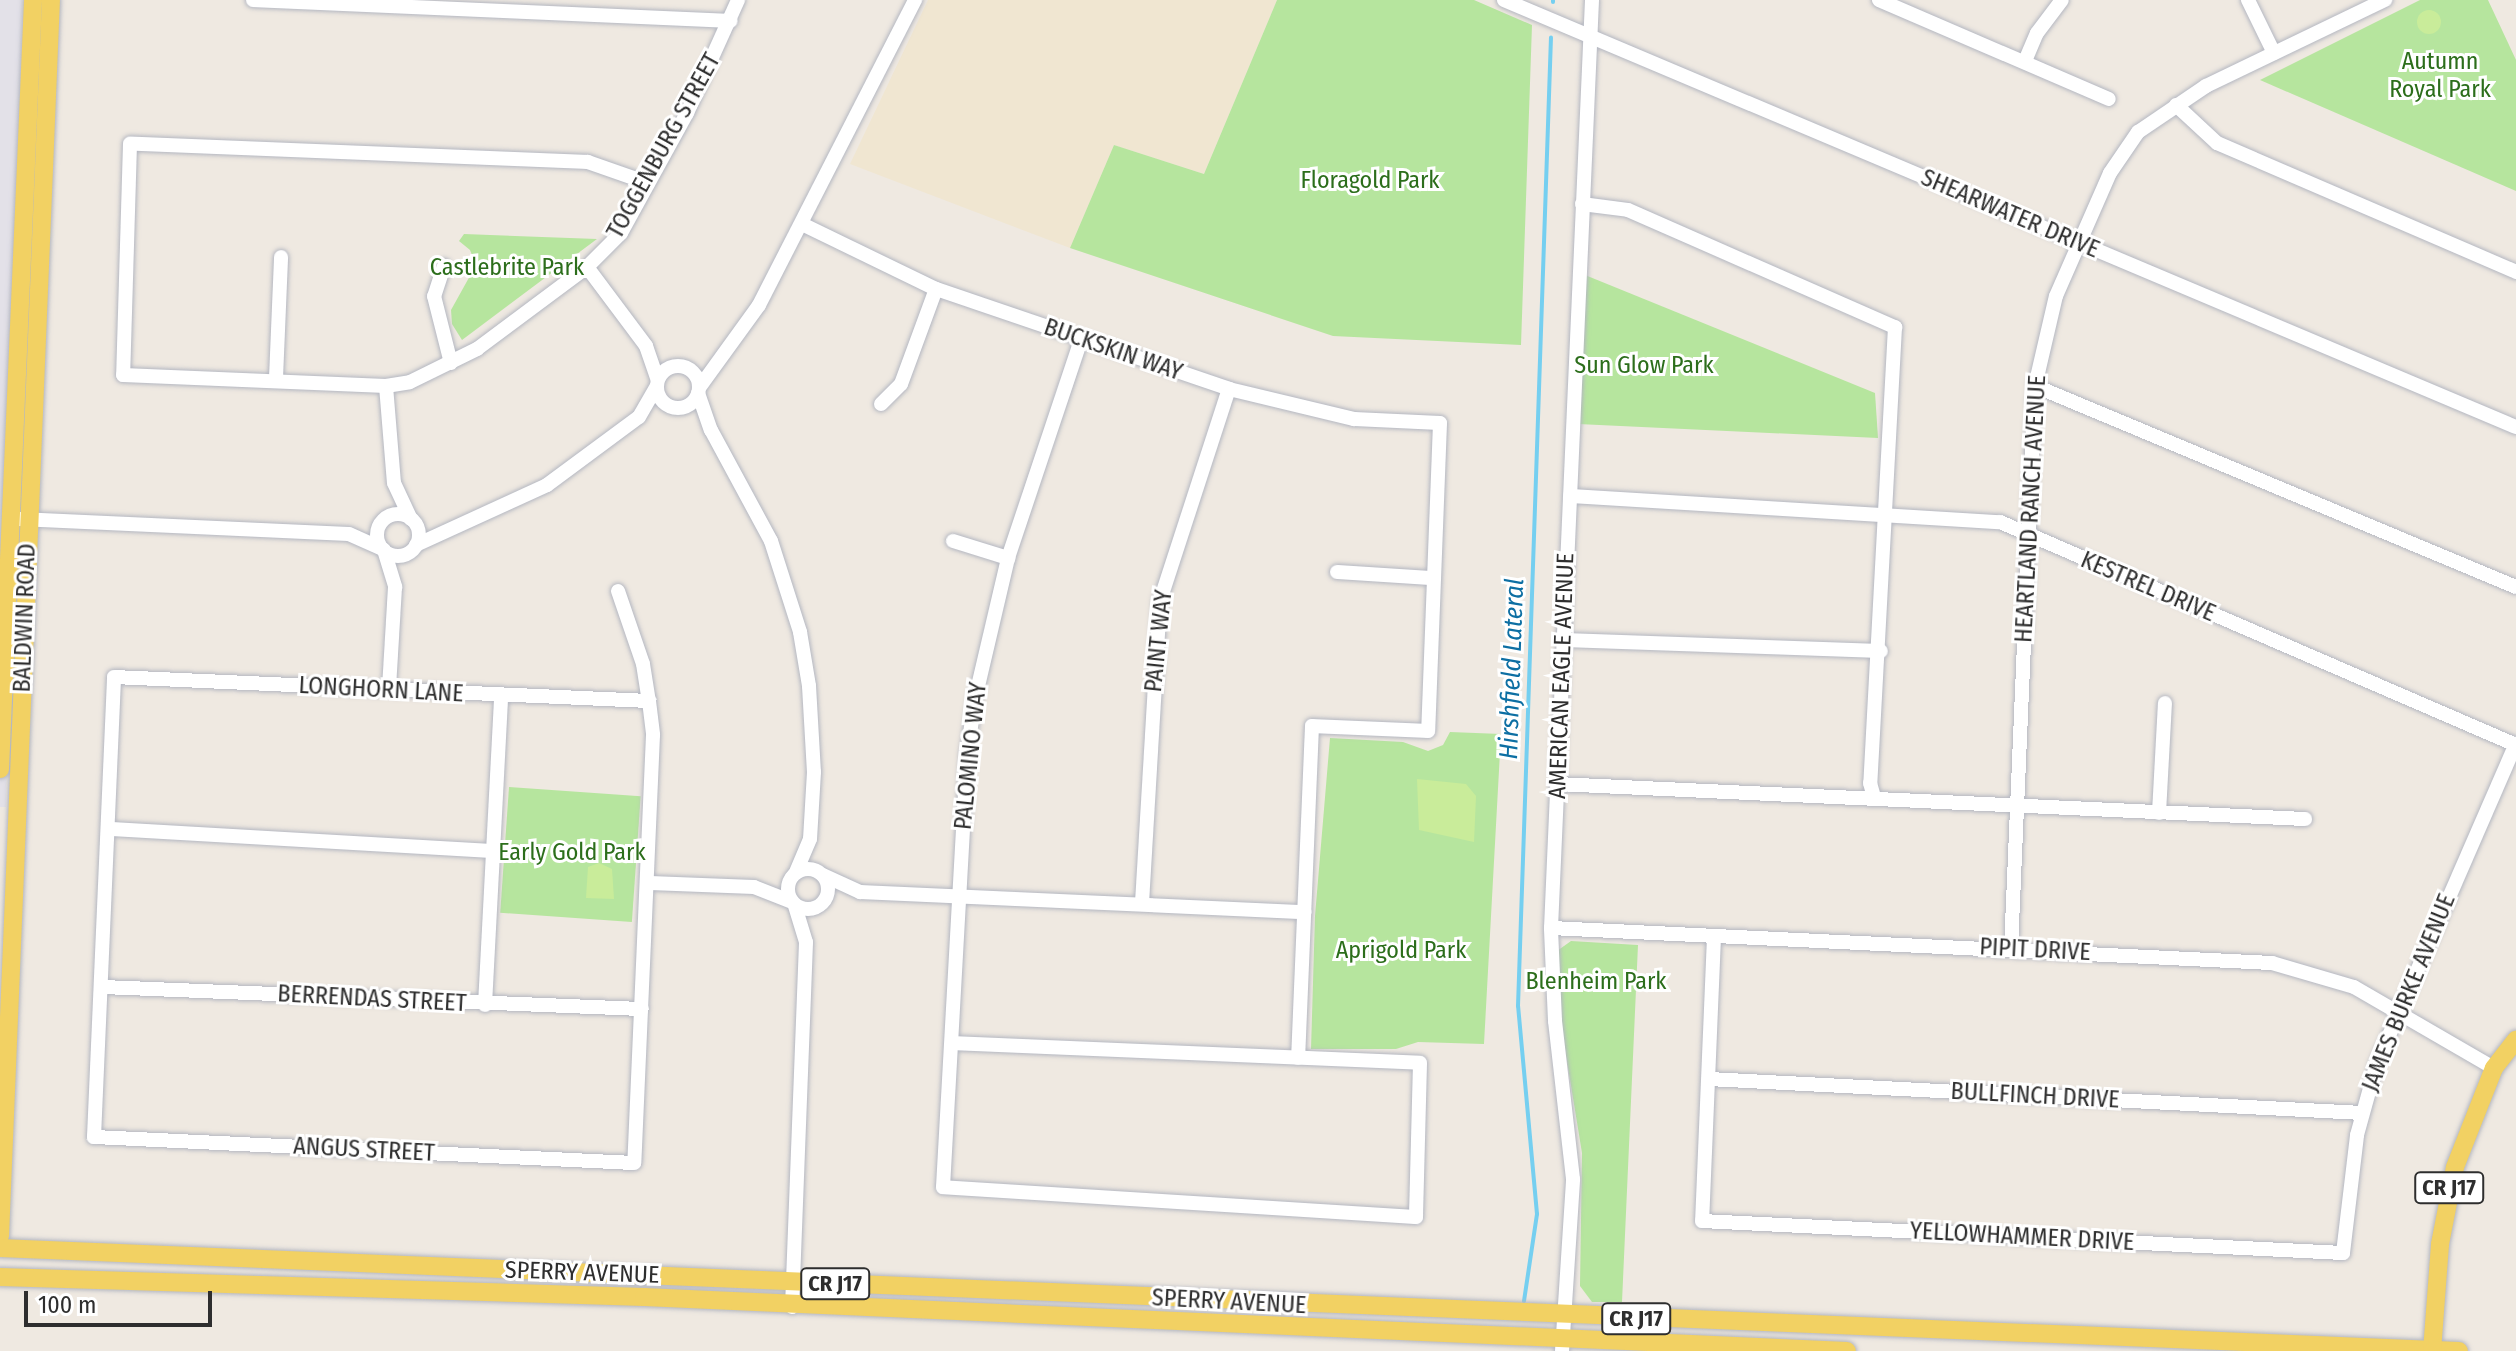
<!DOCTYPE html>
<html>
<head>
<meta charset="utf-8">
<style>
  body { margin:0 }
  #map { position:relative; width:2516px; height:1351px; overflow:hidden; background:#efe9e1; font-family:"Fira Sans Condensed",sans-serif }
  div>[style] { position:absolute }
  .industrial>* { inset:0; background:#e3e1e8 }
  .education>* { inset:0; background:#f0e6d1 }
  .green>* { inset:0; background:#b6e59e; transform-origin:0 0 }
  .pitch>* { inset:0; background:#c9ec9a }
  .round { border-radius:50% }
  .stream>* { height:4px; margin:-2px; padding:0 2px; transform-origin:2px; border-radius:2px; background:#75cff0 }
  .roads { filter:drop-shadow(0 0 2px #b4b7c1) drop-shadow(0 0 2px #b4b7c1) }
  .minor>* { height:14px; margin:-7px; padding:0 7px; transform-origin:7px; border-radius:7px; background:#fff }
  .minor>.ring { margin:-7px; padding:0; box-sizing:content-box; background:none; border:14px solid #fff; border-radius:50% }
  .major>* { height:18px; margin:-9px; padding:0 9px; transform-origin:9px; border-radius:9px; background:#f2d163 }
  span { translate:-50% -50%; white-space:nowrap; text-align:center; line-height:1.15; -webkit-text-stroke:6px #fff; paint-order:stroke }
  .shield-label span { padding:2px 6px; background:#fff; border:2px solid; border-radius:6px; -webkit-text-stroke-width:0 }
  .shield-label { font-size:22px; color:#2e2e2e; font-weight:700 }
  .park-label { font-size:24px; color:#2c6e1b }
  .street-label { font-size:24px; color:#2e2e2e }
  .water-label { font-size:26px; color:#0d6fa3; font-style:italic }
  .scale { position:absolute; left:24px; top:1291px; width:188px; height:36px; box-sizing:border-box; border:4px solid #2e2e2e; border-top:0; padding-left:10px; font-size:24px; line-height:28px; white-space:nowrap; color:#2e2e2e; -webkit-text-stroke:6px #fff; paint-order:stroke }
</style>
</head>
<body>
<div id="map">
  <div class="industrial">
    <i style="clip-path:polygon(0 0,22px 0,6px 807px,0 807px)"></i>
  </div>
  <div class="education">
    <i style="clip-path:polygon(928px 0,1277px 0,1204px 174px,1114px 145px,1070px 248px,850px 164px)"></i>
  </div>
  <div class="green">
    <i style="clip-path:polygon(1277px 0,1474px 0,1532px 25px,1521px 345px,1333px 336px,1070px 248px,1114px 145px,1204px 174px)"></i>
    <i style="clip-path:polygon(2420px 0,2488px 0,2516px 60px,2516px 191px,2260px 80px)"></i>
    <i style="clip-path:polygon(464px 234px,597px 239px,462px 340px,452px 324px,451px 310px,476px 265px,470px 250px,459px 241px)"></i>
    <i style="clip-path:polygon(1585px 275px,1875px 393px,1878px 438px,1578px 424px)"></i>
    <i style="clip-path:polygon(1450px 732px,1501px 734px,1484px 1044px,1418px 1042px,1396px 1049px,1311px 1049px,1315px 916px,1330px 738px,1403px 742px,1428px 751px,1443px 745px)"></i>
    <i style="left:509px;top:787px;width:132px;height:126px;rotate:4deg"></i>
    <i style="clip-path:polygon(1571px 941px,1638px 945px,1622px 1302px,1592px 1302px,1580px 1286px,1582px 1153px,1563px 1037px,1557px 951px)"></i>
  </div>
  <div class="pitch">
    <i class="round" style="left:2417px;top:10px;width:24px;height:24px"></i>
    <i style="clip-path:polygon(1417px 779px,1466px 784px,1476px 796px,1474px 842px,1419px 830px)"></i>
    <i style="clip-path:polygon(599px 863px,612px 869px,614px 899px,586px 898px,588px 867px)"></i>
  </div>
  <div class="stream">
    <i style="left:1553px;top:2px;width:2px;rotate:-90deg"></i>
    <i style="left:1524px;top:1301px;width:88px;rotate:-81.5deg"></i>
    <i style="left:1537px;top:1214px;width:209px;rotate:-95.2deg"></i>
    <i style="left:1518px;top:1006px;width:969px;rotate:-88.05deg"></i>
  </div>
  <div class="roads">
    <div class="minor">
      <i style="left:253px;top:0;width:478px;rotate:2.5deg"></i>
      <i style="left:1504px;top:0;width:1098px;rotate:22.88deg"></i>
      <i style="left:1879px;top:0;width:250px;rotate:23.3deg"></i>
      <i style="left:2248px;top:0;width:59px;rotate:63.9deg"></i>
      <i style="left:2025px;top:61px;width:30px;rotate:-67deg"></i>
      <i style="left:2037px;top:33px;width:41px;rotate:-52.9deg"></i>
      <i style="left:2176px;top:105px;width:56px;rotate:42.8deg"></i>
      <i style="left:2217px;top:143px;width:326px;rotate:23.3deg"></i>
      <i style="left:648px;top:183px;width:64px;rotate:-160.7deg"></i>
      <i style="left:588px;top:162px;width:458px;rotate:-177.7deg"></i>
      <i style="left:130px;top:144px;width:231px;rotate:91.7deg"></i>
      <i style="left:123px;top:375px;width:263px;rotate:2.4deg"></i>
      <i style="left:386px;top:386px;width:24px;rotate:-9deg"></i>
      <i style="left:410px;top:382px;width:75px;rotate:-26.2deg"></i>
      <i style="left:477px;top:349px;width:137px;rotate:-36.7deg"></i>
      <i style="left:587px;top:267px;width:48px;rotate:-45deg"></i>
      <i style="left:621px;top:233px;width:137px;rotate:-61.2deg"></i>
      <i style="left:687px;top:113px;width:124px;rotate:-65.7deg"></i>
      <i style="left:1582px;top:204px;width:46px;rotate:7.4deg"></i>
      <i style="left:1628px;top:210px;width:292px;rotate:23.7deg"></i>
      <i style="left:1895px;top:327px;width:457px;rotate:93.1deg"></i>
      <i style="left:1870px;top:783px;width:15px;rotate:74deg"></i>
      <i style="left:802px;top:224px;width:149px;rotate:25.9deg"></i>
      <i style="left:936px;top:289px;width:310px;rotate:18.8deg"></i>
      <i style="left:1229px;top:389px;width:129px;rotate:13.5deg"></i>
      <i style="left:1354px;top:419px;width:86px;rotate:2.7deg"></i>
      <i style="left:1440px;top:423px;width:308px;rotate:92.2deg"></i>
      <i style="left:1428px;top:731px;width:116px;rotate:-177.5deg"></i>
      <i style="left:1312px;top:726px;width:332px;rotate:92.4deg"></i>
      <i style="left:444px;top:266px;width:32px;rotate:108deg"></i>
      <i style="left:434px;top:296px;width:69px;rotate:75.8deg"></i>
      <i style="left:587px;top:267px;width:99px;rotate:53.2deg"></i>
      <i style="left:646px;top:346px;width:36px;rotate:71deg"></i>
      <i class="ring" style="left:657px;top:366px;width:28px;height:28px"></i>
      <i style="left:276px;top:378px;width:121px;rotate:-87.6deg"></i>
      <i style="left:386px;top:386px;width:97px;rotate:85.3deg"></i>
      <i style="left:394px;top:483px;width:40px;rotate:65deg"></i>
      <i style="left:2035px;top:386px;width:521px;rotate:22.68deg"></i>
      <i style="left:699px;top:388px;width:102px;rotate:-54.1deg"></i>
      <i style="left:759px;top:305px;width:343px;rotate:-62.9deg"></i>
      <i style="left:698px;top:393px;width:39px;rotate:71deg"></i>
      <i style="left:711px;top:430px;width:126px;rotate:61.6deg"></i>
      <i style="left:771px;top:541px;width:96px;rotate:72.3deg"></i>
      <i style="left:800px;top:632px;width:55px;rotate:80.5deg"></i>
      <i style="left:809px;top:686px;width:86px;rotate:86.7deg"></i>
      <i style="left:814px;top:772px;width:67px;rotate:93.4deg"></i>
      <i style="left:810px;top:839px;width:36px;rotate:113deg"></i>
      <i style="left:881px;top:404px;width:28px;rotate:-45deg"></i>
      <i style="left:901px;top:384px;width:101px;rotate:-69.8deg"></i>
      <i style="left:1570px;top:496px;width:431px;rotate:3.5deg"></i>
      <i style="left:2000px;top:522px;width:562px;rotate:23.37deg"></i>
      <i class="ring" style="left:377px;top:514px;width:28px;height:28px"></i>
      <i style="left:19px;top:519px;width:330px;rotate:2.6deg"></i>
      <i style="left:349px;top:534px;width:37px;rotate:24deg"></i>
      <i style="left:953px;top:541px;width:58px;rotate:17.2deg"></i>
      <i style="left:416px;top:545px;width:144px;rotate:-24.6deg"></i>
      <i style="left:547px;top:485px;width:114px;rotate:-36.5deg"></i>
      <i style="left:639px;top:417px;width:36px;rotate:-60deg"></i>
      <i style="left:384px;top:550px;width:39px;rotate:73deg"></i>
      <i style="left:395px;top:587px;width:102px;rotate:93.4deg"></i>
      <i style="left:1337px;top:572px;width:94px;rotate:3.7deg"></i>
      <i style="left:618px;top:591px;width:77px;rotate:71.1deg"></i>
      <i style="left:643px;top:664px;width:37px;rotate:81deg"></i>
      <i style="left:649px;top:701px;width:34px;rotate:83deg"></i>
      <i style="left:653px;top:735px;width:428px;rotate:92.5deg"></i>
      <i style="left:634px;top:1163px;width:541px;rotate:-177.24deg"></i>
      <i style="left:94px;top:1137px;width:460px;rotate:-87.5deg"></i>
      <i style="left:114px;top:677px;width:536px;rotate:2.57deg"></i>
      <i style="left:1564px;top:640px;width:317px;rotate:2deg"></i>
      <i style="left:1557px;top:784px;width:749px;rotate:2.68deg"></i>
      <i style="left:2159px;top:813px;width:110px;rotate:-86.9deg"></i>
      <i style="left:110px;top:829px;width:384px;rotate:3.3deg"></i>
      <i class="ring" style="left:788px;top:869px;width:26px;height:26px"></i>
      <i style="left:823px;top:875px;width:41px;rotate:24.7deg"></i>
      <i style="left:860px;top:892px;width:445px;rotate:2.6deg"></i>
      <i style="left:650px;top:883px;width:104px;rotate:2.2deg"></i>
      <i style="left:754px;top:887px;width:41px;rotate:21.5deg"></i>
      <i style="left:1142px;top:903px;width:303px;rotate:-86.6deg"></i>
      <i style="left:1160px;top:601px;width:223px;rotate:-72deg"></i>
      <i style="left:1551px;top:928px;width:722px;rotate:2.78deg"></i>
      <i style="left:2272px;top:963px;width:85px;rotate:16.3deg"></i>
      <i style="left:2354px;top:987px;width:162px;rotate:30.1deg"></i>
      <i style="left:1714px;top:937px;width:284px;rotate:92.4deg"></i>
      <i style="left:1702px;top:1221px;width:642px;rotate:2.86deg"></i>
      <i style="left:2343px;top:1253px;width:119px;rotate:-83.2deg"></i>
      <i style="left:2357px;top:1135px;width:75px;rotate:-74.5deg"></i>
      <i style="left:2377px;top:1063px;width:348px;rotate:-66.5deg"></i>
      <i style="left:2011px;top:949px;width:564px;rotate:-87.56deg"></i>
      <i style="left:2035px;top:386px;width:92px;rotate:-76.9deg"></i>
      <i style="left:2056px;top:296px;width:134px;rotate:-66.3deg"></i>
      <i style="left:2110px;top:173px;width:50px;rotate:-55.7deg"></i>
      <i style="left:2138px;top:132px;width:82px;rotate:-34.1deg"></i>
      <i style="left:2206px;top:86px;width:199px;rotate:-25.7deg"></i>
      <i style="left:103px;top:987px;width:539px;rotate:2.34deg"></i>
      <i style="left:485px;top:1005px;width:307px;rotate:-87deg"></i>
      <i style="left:952px;top:1043px;width:468px;rotate:2.4deg"></i>
      <i style="left:1420px;top:1063px;width:154px;rotate:91.5deg"></i>
      <i style="left:1416px;top:1217px;width:474px;rotate:-176.4deg"></i>
      <i style="left:943px;top:1187px;width:433px;rotate:-86.8deg"></i>
      <i style="left:967px;top:755px;width:57px;rotate:-81.9deg"></i>
      <i style="left:975px;top:699px;width:145px;rotate:-76.8deg"></i>
      <i style="left:1008px;top:558px;width:230px;rotate:-71.5deg"></i>
      <i style="left:1709px;top:1079px;width:654px;rotate:2.98deg"></i>
      <i style="left:792px;top:1307px;width:365px;rotate:-87.8deg"></i>
      <i style="left:806px;top:942px;width:39px;rotate:-107deg"></i>
      <i style="left:1562px;top:1351px;width:172px;rotate:-86.3deg"></i>
      <i style="left:1573px;top:1179px;width:159px;rotate:-96.5deg"></i>
      <i style="left:1555px;top:1021px;width:93px;rotate:-92.5deg"></i>
      <i style="left:1551px;top:928px;width:929px;rotate:-87.47deg"></i>
    </div>
    <div class="major">
      <i style="left:0;top:769px;width:770px;rotate:-87.54deg"></i>
      <i style="left:0;top:1236px;width:1237px;rotate:-87.64deg"></i>
      <i style="left:0;top:1248px;width:2461px;rotate:2.4deg"></i>
      <i style="left:0;top:1277px;width:644px;rotate:1.78deg"></i>
      <i style="left:644px;top:1297px;width:1204px;rotate:2.57deg"></i>
      <i style="left:2432px;top:1351px;width:107px;rotate:-85.7deg"></i>
      <i style="left:2440px;top:1244px;width:78px;rotate:-79deg"></i>
      <i style="left:2455px;top:1167px;width:106px;rotate:-68.5deg"></i>
      <i style="left:2494px;top:1068px;width:36px;rotate:-52deg"></i>
    </div>
  </div>
  <div class="shield-label">
    <span style="left:2449px;top:1188px">CR J17</span>
    <span style="left:835px;top:1284px">CR J17</span>
    <span style="left:1636px;top:1319px">CR J17</span>
  </div>
  <div class="park-label">
    <span style="left:2440px;top:76px">Autumn<br>Royal Park</span>
    <span style="left:1370px;top:181px">Floragold Park</span>
    <span style="left:507px;top:268px">Castlebrite Park</span>
    <span style="left:1644px;top:366px">Sun Glow Park</span>
    <span style="left:572px;top:853px">Early Gold Park</span>
    <span style="left:1401px;top:951px">Aprigold Park</span>
    <span style="left:1596px;top:982px">Blenheim Park</span>
  </div>
  <div class="street-label">
    <span style="left:664px;top:146px;rotate:-61deg">TOGGENBURG STREET</span>
    <span style="left:2010px;top:214px;rotate:23deg">SHEARWATER DRIVE</span>
    <span style="left:1113px;top:350px;rotate:19deg">BUCKSKIN WAY</span>
    <span style="left:2031px;top:509px;rotate:-87deg">HEARTLAND RANCH AVENUE</span>
    <span style="left:2148px;top:587px;rotate:23deg">KESTREL DRIVE</span>
    <span style="left:25px;top:618px;rotate:-88deg">BALDWIN ROAD</span>
    <span style="left:1159px;top:641px;rotate:-84deg">PAINT WAY</span>
    <span style="left:1562px;top:676px;rotate:-88deg">AMERICAN EAGLE AVENUE</span>
    <span style="left:381px;top:690px;rotate:3deg">LONGHORN LANE</span>
    <span style="left:971px;top:756px;rotate:-84deg">PALOMINO WAY</span>
    <span style="left:2035px;top:950px;rotate:3deg">PIPIT DRIVE</span>
    <span style="left:2409px;top:993px;rotate:-68deg">JAMES BURKE AVENUE</span>
    <span style="left:372px;top:999px;rotate:3deg">BERRENDAS STREET</span>
    <span style="left:2035px;top:1096px;rotate:3deg">BULLFINCH DRIVE</span>
    <span style="left:364px;top:1150px;rotate:3deg">ANGUS STREET</span>
    <span style="left:2022px;top:1237px;rotate:3deg">YELLOWHAMMER DRIVE</span>
    <span style="left:582px;top:1273px;rotate:2deg">SPERRY AVENUE</span>
    <span style="left:1229px;top:1302px;rotate:3deg">SPERRY AVENUE</span>
  </div>
  <div class="water-label">
    <span style="left:1512px;top:669px;rotate:-88deg">Hirshfield Lateral</span>
  </div>
  <div class="scale">100 m</div>
</div>
</body>
</html>
